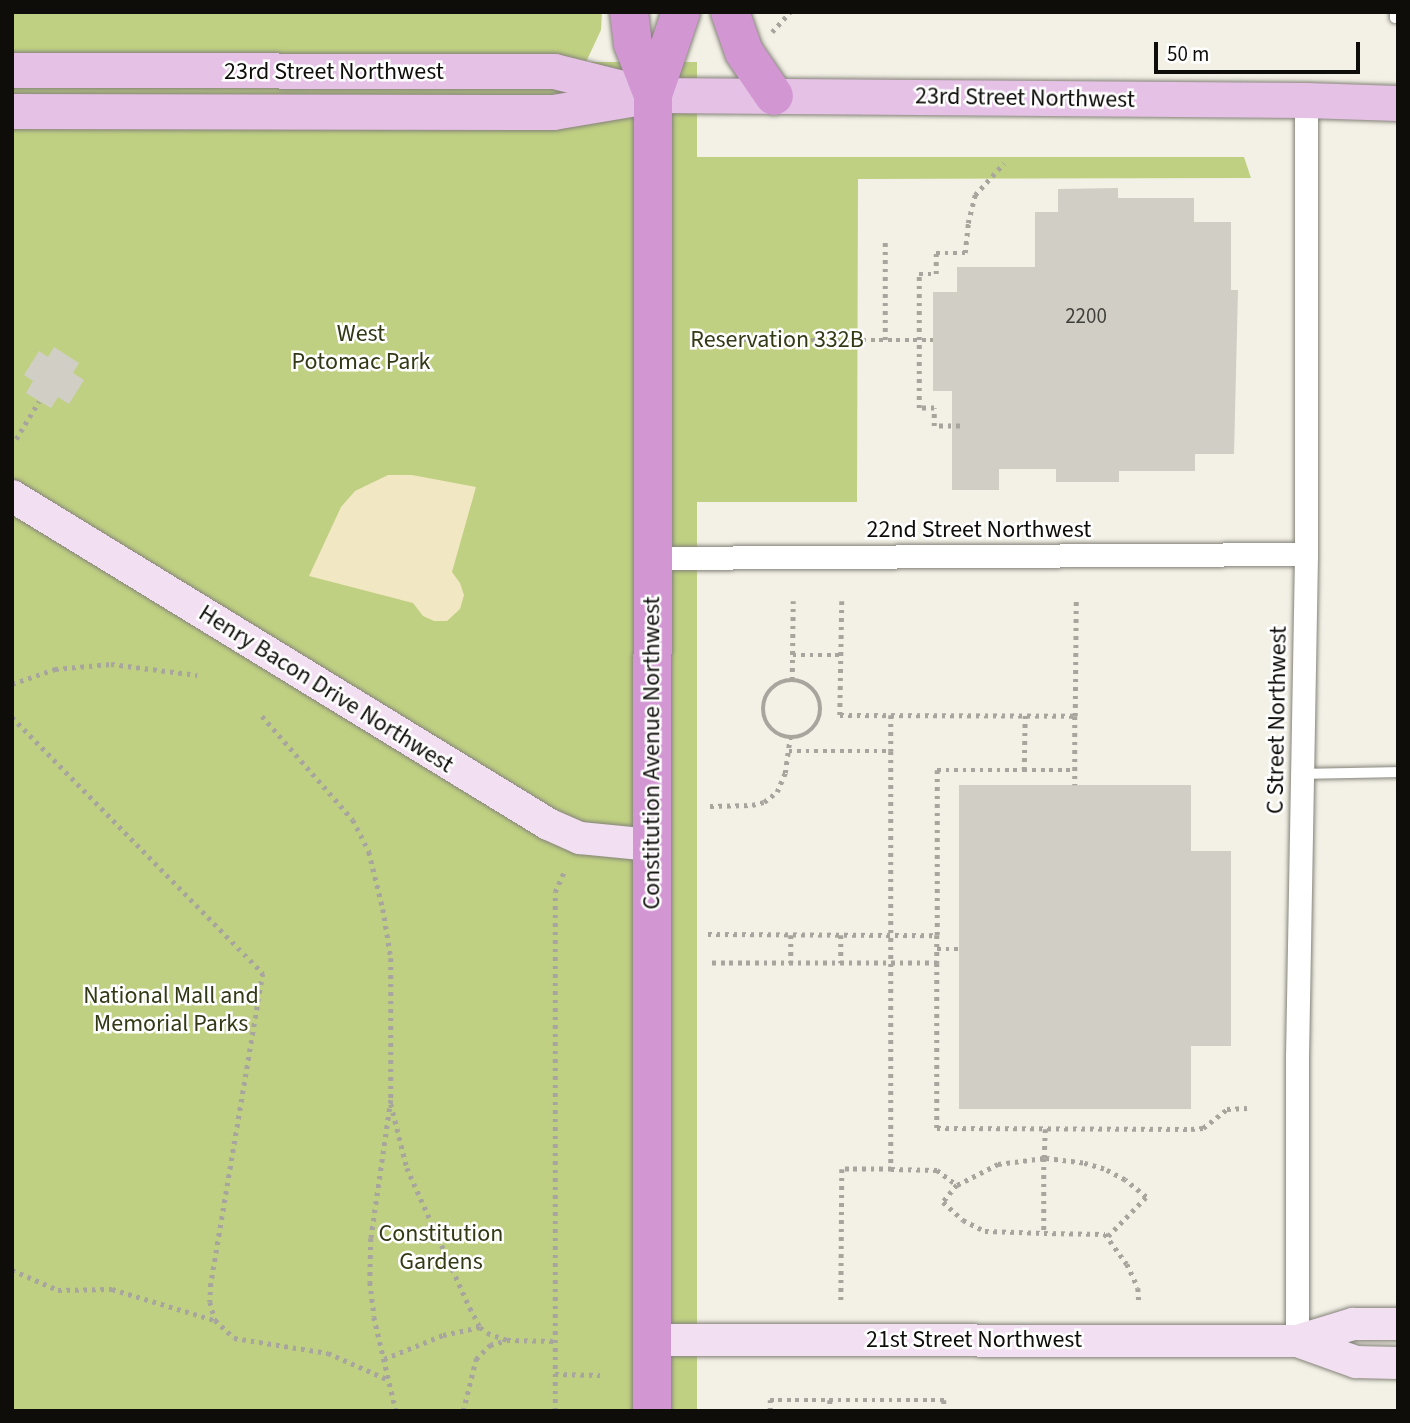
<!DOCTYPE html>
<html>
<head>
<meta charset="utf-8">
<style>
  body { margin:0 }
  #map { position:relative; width:1410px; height:1423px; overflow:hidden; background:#f3f1e6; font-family:"Source Sans 3",sans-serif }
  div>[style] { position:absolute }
  .green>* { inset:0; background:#bfd082 }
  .sand>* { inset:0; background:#f1e7c2 }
  .building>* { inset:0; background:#d1cfc5 }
  .path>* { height:4.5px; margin-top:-2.25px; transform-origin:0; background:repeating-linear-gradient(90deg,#a7a59d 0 3.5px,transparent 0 8.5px) }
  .path>.ring { margin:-2.25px; padding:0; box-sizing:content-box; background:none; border:4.5px solid #a7a59d; border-radius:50% }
  .roads { filter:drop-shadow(0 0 2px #848279) drop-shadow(0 0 2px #848279) }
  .lane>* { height:10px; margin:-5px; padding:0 5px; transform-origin:5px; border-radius:5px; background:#fff }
  .street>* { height:23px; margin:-11.5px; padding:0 11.5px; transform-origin:11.5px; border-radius:11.5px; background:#fff }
  .secondary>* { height:32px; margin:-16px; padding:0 16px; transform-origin:16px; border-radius:16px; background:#f2e0f2 }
  .primary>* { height:35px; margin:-17.5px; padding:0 17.5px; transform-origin:17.5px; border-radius:17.5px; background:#e4c1e5 }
  .highway>* { height:38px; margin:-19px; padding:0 19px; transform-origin:19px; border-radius:19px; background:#d297d3 }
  span { translate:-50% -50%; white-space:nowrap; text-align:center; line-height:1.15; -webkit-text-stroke:5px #fff; paint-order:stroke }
  .number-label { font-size:21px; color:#3f3e39 }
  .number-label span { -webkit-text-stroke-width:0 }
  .street-label { font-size:24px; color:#0e0d0a }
  .park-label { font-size:24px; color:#323915 }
  .frame { position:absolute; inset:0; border:14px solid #0e0d0a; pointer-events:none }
  .scale { position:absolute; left:1154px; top:42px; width:206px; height:32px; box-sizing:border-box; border:4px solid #0e0d0a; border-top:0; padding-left:9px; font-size:21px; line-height:24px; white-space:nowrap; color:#0e0d0a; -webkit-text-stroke:5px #fff; paint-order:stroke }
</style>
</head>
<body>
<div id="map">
  <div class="green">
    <i style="clip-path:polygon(12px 12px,602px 12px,601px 30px,586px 62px,697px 62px,697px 157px,1244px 157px,1251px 178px,858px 179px,857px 502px,697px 502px,697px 1411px,12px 1411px)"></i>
  </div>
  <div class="sand">
    <i style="clip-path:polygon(388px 475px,412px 475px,476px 487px,452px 572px,460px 583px,464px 595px,460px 609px,447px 621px,434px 621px,423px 616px,413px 603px,309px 576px,341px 507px,355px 491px)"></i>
  </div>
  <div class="building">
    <i style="clip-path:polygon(1118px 188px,1118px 198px,1194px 198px,1194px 222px,1231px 222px,1231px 290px,1238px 290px,1234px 454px,1195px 454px,1195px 471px,1119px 471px,1119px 482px,1056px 482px,1056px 469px,999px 469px,999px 490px,952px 490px,952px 391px,933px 391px,933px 292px,957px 292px,957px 267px,1035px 267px,1035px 212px,1058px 212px,1058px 189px)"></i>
    <i style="clip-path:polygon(54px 347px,79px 363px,73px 373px,84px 380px,69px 404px,58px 397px,51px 408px,26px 393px,33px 381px,24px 375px,39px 351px,48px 357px)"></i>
    <i style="clip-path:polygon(959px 785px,1191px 785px,1191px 851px,1231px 851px,1231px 1046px,1191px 1046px,1191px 1109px,959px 1109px)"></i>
  </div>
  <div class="path">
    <i style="left:772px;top:32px;width:27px;rotate:-48deg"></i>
    <i style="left:735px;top:340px;width:198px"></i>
    <i style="left:885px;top:340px;width:101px;rotate:-90deg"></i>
    <i style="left:960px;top:426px;width:26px;rotate:180deg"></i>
    <i style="left:934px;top:426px;width:18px;rotate:-90deg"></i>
    <i style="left:934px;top:408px;width:15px;rotate:180deg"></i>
    <i style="left:919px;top:408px;width:134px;rotate:-90deg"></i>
    <i style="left:919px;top:274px;width:17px"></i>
    <i style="left:936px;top:274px;width:21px;rotate:-90deg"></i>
    <i style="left:936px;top:253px;width:29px"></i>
    <i style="left:965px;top:253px;width:30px;rotate:-84deg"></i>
    <i style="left:968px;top:223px;width:29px;rotate:-76deg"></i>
    <i style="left:975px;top:195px;width:43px;rotate:-47.8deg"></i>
    <i style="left:16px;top:439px;width:44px;rotate:-58.8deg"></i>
    <i style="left:842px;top:601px;width:114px;rotate:91deg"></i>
    <i style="left:840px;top:715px;width:235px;rotate:0.2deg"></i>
    <i style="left:1075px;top:716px;width:115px;rotate:-89.5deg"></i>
    <i style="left:793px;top:655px;width:48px"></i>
    <i class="ring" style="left:763px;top:680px;width:53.5px;height:53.5px"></i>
    <i style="left:792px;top:680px;width:79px;rotate:-89.3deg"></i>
    <i style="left:12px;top:684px;width:46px;rotate:-19.2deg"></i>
    <i style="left:55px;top:669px;width:56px;rotate:-5.1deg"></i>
    <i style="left:111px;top:664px;width:87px;rotate:7.3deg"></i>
    <i style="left:891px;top:715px;width:36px;rotate:90deg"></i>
    <i style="left:262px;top:716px;width:138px;rotate:48.8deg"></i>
    <i style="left:353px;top:820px;width:36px;rotate:63deg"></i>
    <i style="left:369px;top:852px;width:59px;rotate:76.2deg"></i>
    <i style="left:383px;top:909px;width:50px;rotate:80.7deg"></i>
    <i style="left:391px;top:958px;width:142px;rotate:90deg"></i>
    <i style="left:391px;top:1100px;width:139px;rotate:98.2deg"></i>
    <i style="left:371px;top:1238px;width:44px;rotate:91.3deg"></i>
    <i style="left:370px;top:1282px;width:35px;rotate:83deg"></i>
    <i style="left:374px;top:1317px;width:97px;rotate:76.8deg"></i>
    <i style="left:1075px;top:716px;width:69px;rotate:90deg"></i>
    <i style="left:12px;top:717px;width:359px;rotate:45.6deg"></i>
    <i style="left:263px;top:973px;width:314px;rotate:99.5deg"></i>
    <i style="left:211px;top:1283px;width:19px;rotate:93deg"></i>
    <i style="left:210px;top:1302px;width:19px;rotate:74deg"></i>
    <i style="left:215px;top:1320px;width:26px;rotate:43deg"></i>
    <i style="left:234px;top:1338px;width:95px;rotate:9.1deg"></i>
    <i style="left:328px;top:1353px;width:67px;rotate:23.9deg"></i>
    <i style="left:789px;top:751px;width:102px"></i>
    <i style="left:891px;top:751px;width:418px;rotate:90deg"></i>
    <i style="left:891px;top:1169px;width:49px;rotate:180deg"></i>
    <i style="left:842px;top:1169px;width:134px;rotate:90.4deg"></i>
    <i style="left:1024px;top:770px;width:51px"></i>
    <i style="left:710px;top:806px;width:42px;rotate:-1.4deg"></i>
    <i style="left:752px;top:805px;width:12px;rotate:-14deg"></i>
    <i style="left:764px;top:802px;width:16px;rotate:-38deg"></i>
    <i style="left:777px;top:792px;width:21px;rotate:-67deg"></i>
    <i style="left:785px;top:773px;width:35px;rotate:-82deg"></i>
    <i style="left:708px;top:934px;width:229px;rotate:0.3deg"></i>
    <i style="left:937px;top:935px;width:28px;rotate:90deg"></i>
    <i style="left:937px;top:963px;width:229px;rotate:180deg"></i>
    <i style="left:791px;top:935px;width:28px;rotate:90deg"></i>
    <i style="left:841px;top:935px;width:28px;rotate:90deg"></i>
    <i style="left:937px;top:935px;width:165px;rotate:-90deg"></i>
    <i style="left:937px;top:770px;width:87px"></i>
    <i style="left:1024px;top:770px;width:55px;rotate:-89deg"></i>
    <i style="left:937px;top:949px;width:22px"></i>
    <i style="left:937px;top:963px;width:165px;rotate:90deg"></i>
    <i style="left:937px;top:1128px;width:254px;rotate:0.2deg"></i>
    <i style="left:1191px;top:1129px;width:12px;rotate:-5deg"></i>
    <i style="left:1203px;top:1128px;width:31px;rotate:-38deg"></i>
    <i style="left:1227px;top:1109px;width:20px;rotate:-3deg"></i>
    <i style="left:391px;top:1104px;width:66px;rotate:76deg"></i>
    <i style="left:407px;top:1168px;width:154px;rotate:65.8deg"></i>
    <i style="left:470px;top:1308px;width:21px;rotate:62deg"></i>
    <i style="left:480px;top:1327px;width:9px;rotate:41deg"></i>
    <i style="left:487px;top:1333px;width:21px;rotate:19deg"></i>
    <i style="left:891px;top:1169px;width:46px;rotate:1.2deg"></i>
    <i style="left:937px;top:1170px;width:25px;rotate:37deg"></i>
    <i style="left:957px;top:1185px;width:46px;rotate:-27.1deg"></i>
    <i style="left:998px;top:1164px;width:46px;rotate:-7.4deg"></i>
    <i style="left:1044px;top:1158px;width:29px;rotate:-88deg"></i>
    <i style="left:957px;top:1185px;width:22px;rotate:129deg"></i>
    <i style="left:943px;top:1202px;width:27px;rotate:42deg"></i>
    <i style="left:963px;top:1220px;width:25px;rotate:27deg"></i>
    <i style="left:985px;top:1231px;width:59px;rotate:1.9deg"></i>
    <i style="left:1108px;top:1236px;width:54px;rotate:-45.7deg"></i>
    <i style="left:1146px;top:1197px;width:27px;rotate:-141deg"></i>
    <i style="left:1125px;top:1180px;width:24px;rotate:-152deg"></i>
    <i style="left:1104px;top:1169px;width:22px;rotate:-164deg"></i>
    <i style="left:1083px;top:1163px;width:39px;rotate:-173deg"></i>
    <i style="left:1044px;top:1158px;width:75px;rotate:90deg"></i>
    <i style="left:1044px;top:1233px;width:61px;rotate:0.9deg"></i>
    <i style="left:1105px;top:1234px;width:37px;rotate:54deg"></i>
    <i style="left:1127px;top:1264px;width:26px;rotate:65deg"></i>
    <i style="left:1138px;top:1288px;width:16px;rotate:86deg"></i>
    <i style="left:12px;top:1270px;width:50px;rotate:23.5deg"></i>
    <i style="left:58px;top:1290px;width:54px;rotate:-1.1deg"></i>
    <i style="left:112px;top:1289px;width:107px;rotate:16.9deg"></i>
    <i style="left:384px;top:1359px;width:64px;rotate:-22.1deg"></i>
    <i style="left:443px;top:1335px;width:38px;rotate:-12deg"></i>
    <i style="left:555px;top:1374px;width:45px;rotate:1.3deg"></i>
    <i style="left:830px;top:1400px;width:11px;rotate:90deg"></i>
    <i style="left:463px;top:1411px;width:54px;rotate:-76deg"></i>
    <i style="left:476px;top:1359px;width:20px;rotate:-45deg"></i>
    <i style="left:490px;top:1345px;width:18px;rotate:-16deg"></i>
    <i style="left:507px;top:1340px;width:48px;rotate:1.2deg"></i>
    <i style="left:555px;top:1411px;width:519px;rotate:-90deg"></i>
    <i style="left:555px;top:892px;width:24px;rotate:-66deg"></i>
    <i style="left:770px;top:1411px;width:11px;rotate:-90deg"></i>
    <i style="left:770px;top:1400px;width:174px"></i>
    <i style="left:944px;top:1400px;width:11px;rotate:90deg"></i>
  </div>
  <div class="roads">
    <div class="lane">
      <i style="left:1395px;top:18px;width:6px;rotate:-90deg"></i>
      <i style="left:1302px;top:774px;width:96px;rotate:-1.2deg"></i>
    </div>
    <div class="street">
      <i style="left:652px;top:558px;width:654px;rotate:-0.35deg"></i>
      <i style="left:1297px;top:1341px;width:284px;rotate:-90deg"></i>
      <i style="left:1297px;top:1057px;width:503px;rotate:-88.97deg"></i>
      <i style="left:1306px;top:554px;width:454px;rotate:-90deg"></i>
    </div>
    <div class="secondary">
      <i style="left:12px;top:496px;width:628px;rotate:31.46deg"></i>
      <i style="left:548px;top:824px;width:35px;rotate:24deg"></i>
      <i style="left:580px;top:838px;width:72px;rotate:5.6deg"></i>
      <i style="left:652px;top:1340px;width:645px;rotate:0.09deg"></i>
      <i style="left:1297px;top:1341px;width:59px;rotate:-16.9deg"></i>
      <i style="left:1353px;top:1324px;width:45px"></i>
      <i style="left:1297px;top:1341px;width:63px;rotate:19.6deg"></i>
      <i style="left:1356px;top:1362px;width:42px;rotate:1.4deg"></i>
    </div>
    <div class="primary">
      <i style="left:12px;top:70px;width:542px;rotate:0.11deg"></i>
      <i style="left:554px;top:71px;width:88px;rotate:13.9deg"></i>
      <i style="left:12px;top:111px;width:541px;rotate:0.11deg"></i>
      <i style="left:553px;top:112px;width:101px;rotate:-9.6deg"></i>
      <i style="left:653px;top:95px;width:653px;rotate:0.44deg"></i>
      <i style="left:1306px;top:100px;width:92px;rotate:1.9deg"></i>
    </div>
    <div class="highway">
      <i style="left:629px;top:12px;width:32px;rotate:83deg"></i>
      <i style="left:633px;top:44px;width:55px;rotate:68.6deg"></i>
      <i style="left:730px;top:12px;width:42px;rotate:70.7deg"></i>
      <i style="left:744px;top:52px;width:53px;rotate:55.7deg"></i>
      <i style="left:652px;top:1411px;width:1316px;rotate:-89.96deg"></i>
      <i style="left:653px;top:95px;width:88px;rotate:-71.4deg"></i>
    </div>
  </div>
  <div class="number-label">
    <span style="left:1086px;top:316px">2200</span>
  </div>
  <div class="street-label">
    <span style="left:334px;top:72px">23rd Street Northwest</span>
    <span style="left:1025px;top:98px;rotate:1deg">23rd Street Northwest</span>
    <span style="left:979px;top:530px">22nd Street Northwest</span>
    <span style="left:326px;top:689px;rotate:32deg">Henry Bacon Drive Northwest</span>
    <span style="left:1277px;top:720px;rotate:-89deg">C Street Northwest</span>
    <span style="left:652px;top:753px;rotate:-90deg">Constitution Avenue Northwest</span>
    <span style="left:974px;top:1340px">21st Street Northwest</span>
  </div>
  <div class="park-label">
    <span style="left:361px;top:348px">West<br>Potomac Park</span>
    <span style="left:777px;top:340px">Reservation 332B</span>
    <span style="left:171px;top:1010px">National Mall and<br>Memorial Parks</span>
    <span style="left:441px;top:1248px">Constitution<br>Gardens</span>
  </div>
  <div class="frame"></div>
  <div class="scale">50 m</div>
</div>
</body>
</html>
